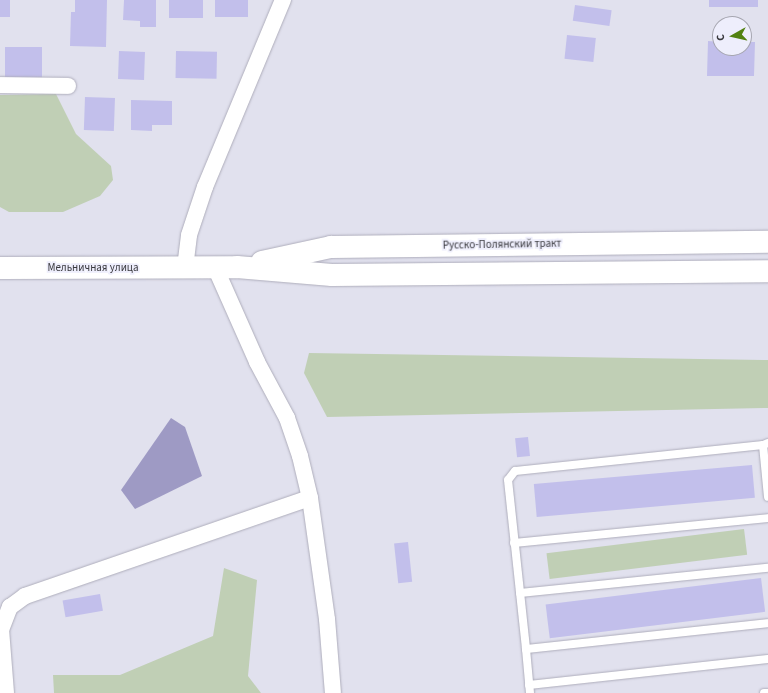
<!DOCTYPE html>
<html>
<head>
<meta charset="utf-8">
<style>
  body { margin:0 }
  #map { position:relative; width:768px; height:693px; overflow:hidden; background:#e1e1ee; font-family:"Source Sans 3",sans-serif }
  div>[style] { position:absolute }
  .green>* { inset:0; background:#c0cfb5; transform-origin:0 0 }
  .water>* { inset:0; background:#9e9ac4 }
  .building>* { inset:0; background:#c2bfeb; transform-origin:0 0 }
  .roads { filter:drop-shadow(0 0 1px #aeadbb) drop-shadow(0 0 1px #aeadbb) }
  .service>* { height:8px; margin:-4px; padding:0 4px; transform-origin:4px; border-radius:4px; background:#fff }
  .minor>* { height:16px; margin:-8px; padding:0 8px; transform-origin:8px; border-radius:8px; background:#fff }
  .primary>* { height:22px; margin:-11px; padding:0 11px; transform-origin:11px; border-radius:11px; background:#fff }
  span { translate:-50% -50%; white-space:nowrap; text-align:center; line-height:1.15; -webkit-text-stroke:3.5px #eeeefc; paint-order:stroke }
  .street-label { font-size:11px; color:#3a3a3f }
  .north { position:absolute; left:712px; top:16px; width:40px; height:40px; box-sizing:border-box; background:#eeeefc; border:1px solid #a6a6b0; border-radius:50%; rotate:262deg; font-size:11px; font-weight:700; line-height:16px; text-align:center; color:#3a3a3f }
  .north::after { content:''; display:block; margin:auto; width:14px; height:18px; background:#538212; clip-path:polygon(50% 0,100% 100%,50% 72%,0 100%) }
</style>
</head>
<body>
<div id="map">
  <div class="green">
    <i style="clip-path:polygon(56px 94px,76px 134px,111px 166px,113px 180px,100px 196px,63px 212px,9px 212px,0 207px,0 95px)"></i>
    <i style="clip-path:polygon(309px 353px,768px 360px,768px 408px,327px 417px,304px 373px)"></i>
    <i style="left:744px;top:529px;width:26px;height:199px;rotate:83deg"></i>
    <i style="clip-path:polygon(224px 568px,257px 580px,248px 676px,261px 693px,54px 693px,53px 675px,120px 675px,213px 636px)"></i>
  </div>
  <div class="water">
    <i style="clip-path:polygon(171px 418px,185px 427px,202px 476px,135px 509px,121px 490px)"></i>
  </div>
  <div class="building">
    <i style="left:0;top:0;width:10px;height:17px"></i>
    <i style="clip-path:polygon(75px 0,107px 0,106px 47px,70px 46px,71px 12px,75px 12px)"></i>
    <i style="clip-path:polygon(124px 0,156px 0,156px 27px,140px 27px,140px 21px,123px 20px)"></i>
    <i style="left:169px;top:0;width:34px;height:18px"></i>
    <i style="left:215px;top:0;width:33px;height:17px"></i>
    <i style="left:709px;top:0;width:49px;height:7px"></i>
    <i style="left:575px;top:5px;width:37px;height:16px;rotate:8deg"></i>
    <i style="left:567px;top:35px;width:29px;height:24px;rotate:6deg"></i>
    <i style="clip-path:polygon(708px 41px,720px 42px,720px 48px,744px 48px,744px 42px,755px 42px,754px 76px,707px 76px)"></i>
    <i style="left:5px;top:47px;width:37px;height:31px"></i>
    <i style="left:119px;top:51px;width:26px;height:28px;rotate:2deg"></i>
    <i style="left:176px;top:51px;width:41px;height:27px;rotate:1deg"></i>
    <i style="left:85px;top:97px;width:30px;height:33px;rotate:2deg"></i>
    <i style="clip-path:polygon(131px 100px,172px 101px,172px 125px,152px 125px,152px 131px,131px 130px)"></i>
    <i style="left:528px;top:437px;width:19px;height:13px;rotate:84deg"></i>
    <i style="left:752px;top:465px;width:33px;height:219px;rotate:85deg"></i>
    <i style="left:408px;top:542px;width:40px;height:14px;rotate:84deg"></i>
    <i style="left:761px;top:578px;width:34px;height:217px;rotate:83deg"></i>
    <i style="left:100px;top:594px;width:17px;height:38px;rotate:80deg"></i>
  </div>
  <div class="roads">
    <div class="service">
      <i style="left:768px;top:443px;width:5px;rotate:158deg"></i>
      <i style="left:763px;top:445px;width:52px;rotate:84.5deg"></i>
      <i style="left:763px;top:445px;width:249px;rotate:174deg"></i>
      <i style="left:515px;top:471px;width:11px;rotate:128deg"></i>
      <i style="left:508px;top:480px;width:170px;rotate:83.9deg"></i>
      <i style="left:526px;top:649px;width:243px;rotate:-6.1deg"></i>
      <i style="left:514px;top:543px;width:255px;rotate:-5.6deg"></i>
      <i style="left:520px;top:593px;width:249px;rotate:-5.8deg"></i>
      <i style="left:526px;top:649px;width:44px;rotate:84.8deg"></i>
      <i style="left:529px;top:685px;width:240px;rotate:-6.2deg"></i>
      <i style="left:764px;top:693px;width:4px"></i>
    </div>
    <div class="minor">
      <i style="left:0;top:85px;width:68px;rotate:0.8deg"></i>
      <i style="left:215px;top:267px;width:104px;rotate:66.1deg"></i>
      <i style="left:257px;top:362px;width:64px;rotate:61.8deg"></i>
      <i style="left:287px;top:418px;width:40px;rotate:71.1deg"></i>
      <i style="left:300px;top:456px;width:43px;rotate:76.6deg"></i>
      <i style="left:310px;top:498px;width:122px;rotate:82deg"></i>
      <i style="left:327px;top:619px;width:74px;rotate:85.4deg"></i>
      <i style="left:185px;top:268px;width:33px;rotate:-83deg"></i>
      <i style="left:189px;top:235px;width:51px;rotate:-71.6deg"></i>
      <i style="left:205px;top:187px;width:203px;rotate:-67.4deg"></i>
      <i style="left:6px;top:693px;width:63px;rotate:-94.5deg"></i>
      <i style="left:1px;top:630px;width:25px;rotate:-69deg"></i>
      <i style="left:10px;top:607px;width:19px;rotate:-36deg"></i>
      <i style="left:25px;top:596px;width:301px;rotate:-19deg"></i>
    </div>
    <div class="primary">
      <i style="left:262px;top:262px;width:71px;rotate:-12.3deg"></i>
      <i style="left:331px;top:247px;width:437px;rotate:-0.7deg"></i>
      <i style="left:0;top:268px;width:237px;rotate:-0.2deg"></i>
      <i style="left:237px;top:267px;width:95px;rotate:4.8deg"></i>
      <i style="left:332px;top:275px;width:436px;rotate:-0.5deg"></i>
    </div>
  </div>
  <div class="street-label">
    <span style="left:502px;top:245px;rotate:-1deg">Русско-Полянский тракт</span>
    <span style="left:93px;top:268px">Мельничная улица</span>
  </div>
  <div class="north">С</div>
</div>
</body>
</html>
